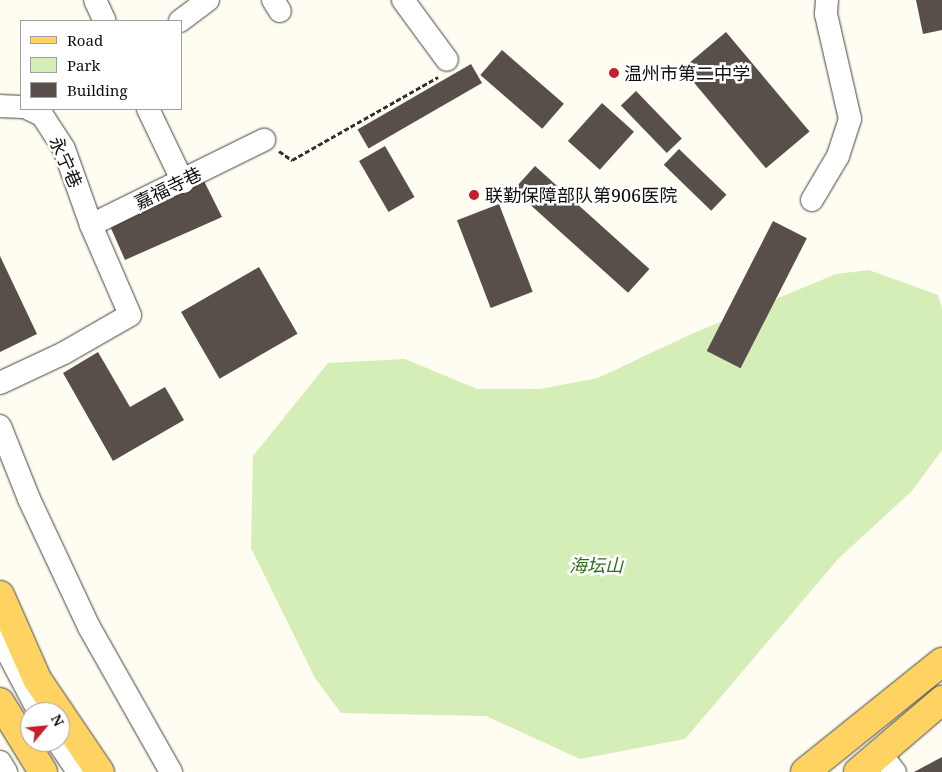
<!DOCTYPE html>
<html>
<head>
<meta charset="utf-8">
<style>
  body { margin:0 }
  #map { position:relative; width:942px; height:772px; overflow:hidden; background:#fffcf1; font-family:"Noto Serif","Noto Sans SC",serif }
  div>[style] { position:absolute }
  .green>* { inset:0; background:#d5edb7 }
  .building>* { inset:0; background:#584f4a; transform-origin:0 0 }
  .path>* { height:3px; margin-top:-1.5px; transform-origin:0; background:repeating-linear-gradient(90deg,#313131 0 5px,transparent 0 7.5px) }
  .roads { filter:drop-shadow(0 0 1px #424242) drop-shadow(0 0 1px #424242) }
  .minor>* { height:22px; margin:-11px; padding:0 11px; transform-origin:11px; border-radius:11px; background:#fff }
  .major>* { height:28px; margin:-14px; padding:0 14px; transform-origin:14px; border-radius:14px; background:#ffd361 }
  .dots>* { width:14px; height:14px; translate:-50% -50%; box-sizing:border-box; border:2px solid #fff; border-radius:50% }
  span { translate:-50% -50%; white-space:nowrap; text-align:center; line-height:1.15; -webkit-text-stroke:5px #fff; paint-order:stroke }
  .poi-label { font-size:18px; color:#0f0f0f }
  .left { translate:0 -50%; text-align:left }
  .street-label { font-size:18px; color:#0f0f0f }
  .park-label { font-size:18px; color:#2e6c1a; font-style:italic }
  .legend { position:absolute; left:20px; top:20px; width:162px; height:90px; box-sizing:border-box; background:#fff; border:1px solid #9f9f9f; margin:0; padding:6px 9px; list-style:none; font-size:15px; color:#0f0f0f }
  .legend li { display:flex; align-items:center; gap:10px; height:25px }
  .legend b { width:25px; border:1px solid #9f9f9f }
  .north { position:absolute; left:20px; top:702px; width:50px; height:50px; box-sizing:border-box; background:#fff; border:1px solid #9f9f9f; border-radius:50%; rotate:62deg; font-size:14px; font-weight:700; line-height:20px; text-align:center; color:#0f0f0f }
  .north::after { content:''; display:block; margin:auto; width:18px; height:22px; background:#ca1c2a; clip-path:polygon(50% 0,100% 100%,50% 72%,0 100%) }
</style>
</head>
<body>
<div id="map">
  <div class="green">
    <i style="clip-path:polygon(869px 270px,938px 295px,942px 309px,942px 450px,912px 491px,838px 559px,685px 739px,580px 759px,486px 716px,341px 713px,315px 678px,251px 548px,253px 456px,328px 363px,405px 359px,477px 389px,540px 389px,598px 378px,689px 335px,836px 274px)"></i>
  </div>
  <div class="building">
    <i style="clip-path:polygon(916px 0,942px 0,942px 30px,923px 34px)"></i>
    <i style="left:726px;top:32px;width:130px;height:57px;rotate:50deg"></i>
    <i style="left:502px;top:50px;width:82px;height:33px;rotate:41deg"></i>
    <i style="left:471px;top:64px;width:22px;height:131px;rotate:60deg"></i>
    <i style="left:636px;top:91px;width:66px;height:21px;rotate:46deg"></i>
    <i style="left:602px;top:103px;width:43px;height:51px;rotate:42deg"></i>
    <i style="left:385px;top:146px;width:59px;height:30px;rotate:60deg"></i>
    <i style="left:679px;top:149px;width:66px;height:22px;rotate:44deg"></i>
    <i style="left:535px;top:166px;width:154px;height:32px;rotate:42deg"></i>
    <i style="clip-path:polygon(203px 179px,222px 217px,125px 260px,110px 226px)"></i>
    <i style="left:499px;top:204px;width:94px;height:45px;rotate:69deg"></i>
    <i style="left:773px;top:221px;width:38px;height:146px;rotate:27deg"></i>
    <i style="clip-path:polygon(0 256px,37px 334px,0 352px)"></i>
    <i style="left:259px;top:267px;width:77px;height:90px;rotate:60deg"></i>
    <i style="clip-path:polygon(98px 352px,130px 407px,165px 387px,184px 420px,113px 461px,63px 373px)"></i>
    <i style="clip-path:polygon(942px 757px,942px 772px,914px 772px)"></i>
  </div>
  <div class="path">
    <i style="left:279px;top:151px;width:16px;rotate:35deg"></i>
    <i style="left:292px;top:160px;width:168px;rotate:-29.6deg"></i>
  </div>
  <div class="roads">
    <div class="minor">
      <i style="left:95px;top:0;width:23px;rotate:65deg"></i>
      <i style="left:273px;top:0;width:13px;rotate:58deg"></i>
      <i style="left:403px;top:0;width:74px;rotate:53.7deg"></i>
      <i style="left:180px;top:21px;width:35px;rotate:-37deg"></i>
      <i style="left:0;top:106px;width:21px;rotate:3deg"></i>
      <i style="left:29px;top:109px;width:14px;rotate:25deg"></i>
      <i style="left:42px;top:115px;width:40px;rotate:57.1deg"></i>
      <i style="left:64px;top:149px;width:81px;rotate:70.4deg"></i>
      <i style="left:148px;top:109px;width:81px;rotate:64.4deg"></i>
      <i style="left:812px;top:200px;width:51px;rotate:-59.4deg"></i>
      <i style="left:838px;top:156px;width:39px;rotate:-72deg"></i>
      <i style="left:850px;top:119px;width:108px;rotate:-102.9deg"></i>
      <i style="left:826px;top:14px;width:14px;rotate:-86deg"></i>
      <i style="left:0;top:383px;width:71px;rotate:-25.1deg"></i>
      <i style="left:64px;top:353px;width:76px;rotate:-29.9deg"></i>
      <i style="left:130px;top:315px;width:98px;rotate:-113.4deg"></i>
      <i style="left:91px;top:225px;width:193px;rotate:-26.2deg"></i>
      <i style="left:0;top:426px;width:79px;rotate:68.3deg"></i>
      <i style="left:29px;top:499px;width:141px;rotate:64.9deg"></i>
      <i style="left:89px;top:627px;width:167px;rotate:60.5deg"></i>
      <i style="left:0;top:638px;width:84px;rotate:62.2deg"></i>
      <i style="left:58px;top:742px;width:36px;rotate:56deg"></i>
      <i style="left:880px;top:753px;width:24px;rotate:52deg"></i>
      <i style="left:0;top:762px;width:12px;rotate:59deg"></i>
    </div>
    <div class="major">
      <i style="left:0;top:595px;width:92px;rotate:66.2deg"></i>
      <i style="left:37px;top:679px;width:40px;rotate:56deg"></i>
      <i style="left:0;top:702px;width:82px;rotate:58.4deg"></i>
      <i style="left:60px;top:713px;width:71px;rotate:55.9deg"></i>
      <i style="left:805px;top:772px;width:176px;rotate:-38.8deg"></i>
      <i style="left:858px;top:772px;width:111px;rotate:-40.6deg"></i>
    </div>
  </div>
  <div class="dots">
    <i style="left:614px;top:73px;background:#ca1c2a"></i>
    <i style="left:474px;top:195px;background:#ca1c2a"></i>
  </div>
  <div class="poi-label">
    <span class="left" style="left:624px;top:73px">温州市第二中学</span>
    <span class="left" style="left:485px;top:195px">联勤保障部队第906医院</span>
  </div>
  <div class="street-label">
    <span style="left:66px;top:162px;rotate:66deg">永宁巷</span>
    <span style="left:168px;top:188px;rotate:-26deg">嘉福寺巷</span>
  </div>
  <div class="park-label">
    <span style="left:596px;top:565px">海坛山</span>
  </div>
  <ul class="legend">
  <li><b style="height:6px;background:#ffd361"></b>Road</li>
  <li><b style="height:14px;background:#d5edb7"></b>Park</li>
  <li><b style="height:14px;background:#584f4a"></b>Building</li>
  </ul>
  <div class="north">N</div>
</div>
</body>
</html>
